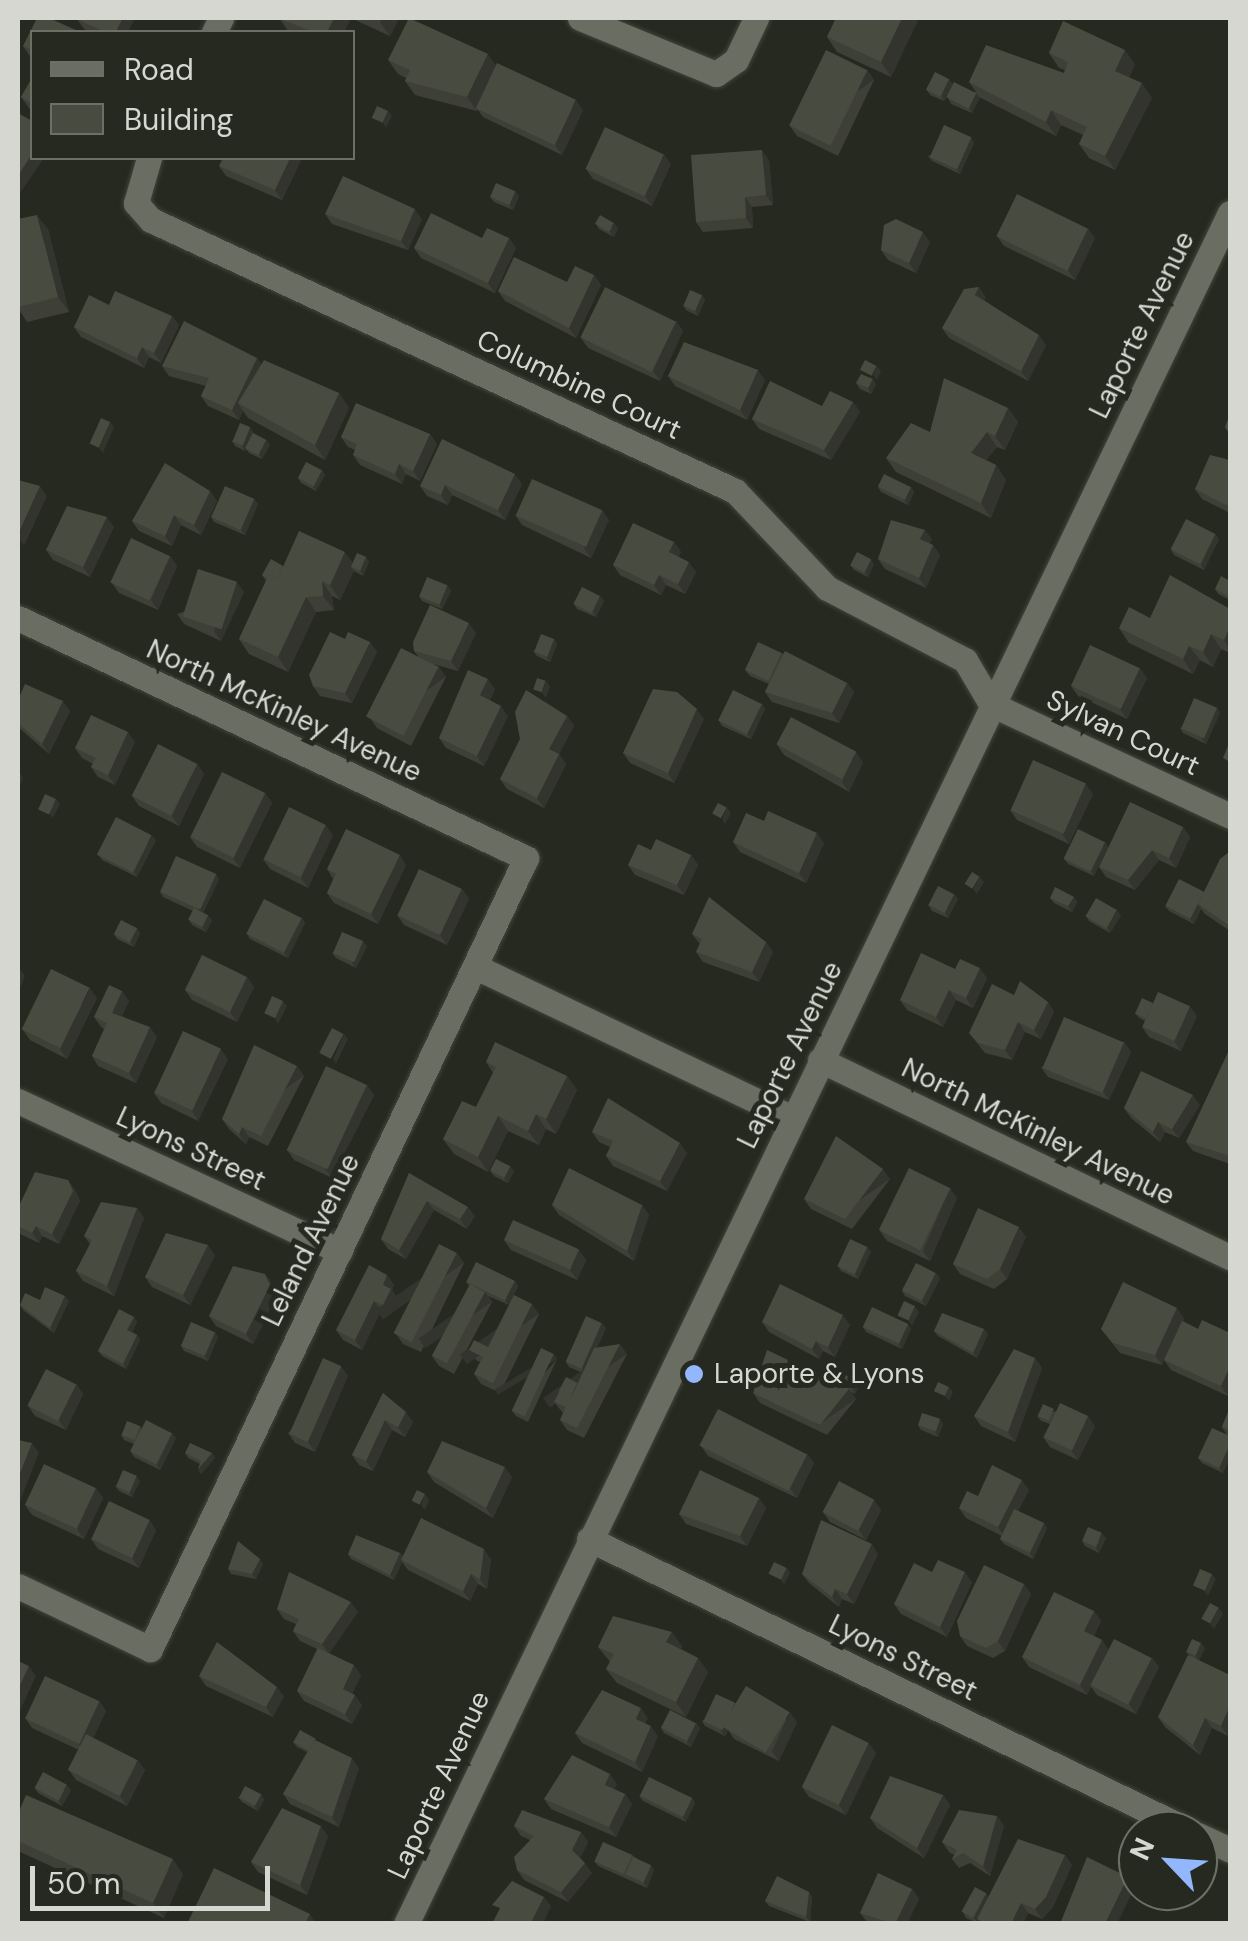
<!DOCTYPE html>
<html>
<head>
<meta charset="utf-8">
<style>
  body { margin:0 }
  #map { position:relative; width:1248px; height:1941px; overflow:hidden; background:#26291f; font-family:"DM Sans",sans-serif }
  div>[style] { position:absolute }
  .roads { filter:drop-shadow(0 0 2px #42443d) drop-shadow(0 0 2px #42443d) }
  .minor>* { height:25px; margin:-12.5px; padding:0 12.5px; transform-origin:12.5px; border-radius:12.5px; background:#6a6d62 }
  .wall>* { inset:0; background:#3e4037 }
  .shaded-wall>* { inset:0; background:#32342d; transform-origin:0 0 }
  .building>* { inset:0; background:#484b40; transform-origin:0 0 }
  .dots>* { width:28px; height:28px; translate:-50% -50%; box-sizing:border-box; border:5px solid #26291f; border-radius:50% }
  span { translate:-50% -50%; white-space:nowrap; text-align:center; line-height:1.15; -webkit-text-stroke:10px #26291f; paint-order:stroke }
  .street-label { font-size:28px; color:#d5d7d0 }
  .poi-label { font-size:28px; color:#d5d7d0 }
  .left { translate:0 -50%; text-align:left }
  .frame { position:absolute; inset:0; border:20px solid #d5d7d0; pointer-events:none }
  .legend { position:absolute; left:30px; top:30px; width:325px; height:130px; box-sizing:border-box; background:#26291f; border:2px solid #6c6f66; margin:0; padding:12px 18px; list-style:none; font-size:30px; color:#d5d7d0 }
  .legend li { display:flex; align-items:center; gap:20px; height:50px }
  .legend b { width:50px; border:2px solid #6c6f66 }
  .north { position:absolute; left:1118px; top:1811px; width:100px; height:100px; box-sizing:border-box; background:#26291f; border:2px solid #6c6f66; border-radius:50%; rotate:295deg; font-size:28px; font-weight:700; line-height:40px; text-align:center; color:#d5d7d0 }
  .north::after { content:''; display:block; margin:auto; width:35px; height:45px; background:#93b7fd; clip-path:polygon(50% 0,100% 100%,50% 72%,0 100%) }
  .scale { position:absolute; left:30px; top:1866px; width:240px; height:45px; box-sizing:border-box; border:5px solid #d5d7d0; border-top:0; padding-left:12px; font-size:30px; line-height:35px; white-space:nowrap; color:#d5d7d0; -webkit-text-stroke:8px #26291f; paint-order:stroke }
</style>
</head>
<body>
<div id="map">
  <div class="roads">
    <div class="minor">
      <i style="left:580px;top:18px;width:147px;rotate:22.4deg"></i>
      <i style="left:716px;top:74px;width:24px;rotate:-35deg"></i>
      <i style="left:736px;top:60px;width:47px;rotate:-64.5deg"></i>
      <i style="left:214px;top:32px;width:16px;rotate:-63deg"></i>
      <i style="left:149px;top:158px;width:47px;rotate:106.1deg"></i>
      <i style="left:136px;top:203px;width:23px;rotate:49deg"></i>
      <i style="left:151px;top:220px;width:644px;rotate:24.89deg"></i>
      <i style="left:735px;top:491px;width:134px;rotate:46.5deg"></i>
      <i style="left:827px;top:588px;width:156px;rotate:27.6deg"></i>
      <i style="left:965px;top:660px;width:51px;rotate:59.4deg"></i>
      <i style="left:991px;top:704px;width:264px;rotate:25.1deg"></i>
      <i style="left:18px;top:618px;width:562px;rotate:25.29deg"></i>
      <i style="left:526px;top:858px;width:876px;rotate:115.42deg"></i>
      <i style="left:150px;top:1649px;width:146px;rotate:-154.5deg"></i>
      <i style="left:476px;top:967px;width:351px;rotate:25.5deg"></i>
      <i style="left:820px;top:1060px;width:455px;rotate:25.7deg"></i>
      <i style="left:18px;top:1101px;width:355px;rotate:25deg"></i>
      <i style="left:589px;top:1539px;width:668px;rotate:25.91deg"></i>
      <i style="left:1198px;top:1835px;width:35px;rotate:25deg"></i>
      <i style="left:406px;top:1924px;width:1899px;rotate:-64.29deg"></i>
    </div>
  </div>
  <div class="wall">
    <i style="clip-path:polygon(279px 18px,399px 18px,390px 36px,351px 18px,344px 32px,289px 32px)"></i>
    <i style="clip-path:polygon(836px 18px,919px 18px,891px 77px,837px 52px,827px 37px)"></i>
    <i style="clip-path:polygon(77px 19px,128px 32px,91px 32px,84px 29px)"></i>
    <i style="clip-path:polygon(32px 32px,32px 59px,23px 46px)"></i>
    <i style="clip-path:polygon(1049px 53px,1135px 64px,1129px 77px,1152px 98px,1115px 170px,1089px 158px,1079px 144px,1083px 135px,1061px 125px,1056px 136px,979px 97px,972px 113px,951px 104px,948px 98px,976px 92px,969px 82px,1064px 73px,1065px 70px,1059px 68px)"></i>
    <i style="clip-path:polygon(388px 60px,583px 110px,562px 155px,483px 117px,478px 110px,477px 111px,415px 95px,405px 81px,406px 78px,398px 74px)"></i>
    <i style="clip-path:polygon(867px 70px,874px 80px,838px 156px,797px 136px,790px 126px)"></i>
    <i style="clip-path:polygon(32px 78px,32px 112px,21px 97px)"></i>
    <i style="clip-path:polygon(953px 84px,944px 101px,930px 95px,927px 90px)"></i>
    <i style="clip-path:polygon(974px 143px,960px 174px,932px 161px,928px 156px)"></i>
    <i style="clip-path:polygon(302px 158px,282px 200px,226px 176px,219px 166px)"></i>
    <i style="clip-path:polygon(769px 160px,773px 205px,752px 207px,753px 228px,703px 232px,696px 222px)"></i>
    <i style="clip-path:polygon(671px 164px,652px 206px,593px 179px,586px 169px)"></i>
    <i style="clip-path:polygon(519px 196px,513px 210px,494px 202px,490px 197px)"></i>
    <i style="clip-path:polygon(325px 214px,422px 219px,408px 250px,332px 224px)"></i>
    <i style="clip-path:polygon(596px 224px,618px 228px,614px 237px,599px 229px)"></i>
    <i style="clip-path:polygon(48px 229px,69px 312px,27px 322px,18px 308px)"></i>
    <i style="clip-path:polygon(997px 236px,1095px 238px,1075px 280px,1004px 246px)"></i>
    <i style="clip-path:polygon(482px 238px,509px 238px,516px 248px,495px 293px,421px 258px,414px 248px)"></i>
    <i style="clip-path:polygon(930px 242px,916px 273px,888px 260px,881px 250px)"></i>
    <i style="clip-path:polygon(594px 275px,601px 285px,576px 338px,505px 301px,498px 291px,567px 282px)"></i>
    <i style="clip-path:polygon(702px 295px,705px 300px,698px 316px,686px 310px,683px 305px)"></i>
    <i style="clip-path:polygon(986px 297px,984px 300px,1046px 345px,1028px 381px,949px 338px,942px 328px)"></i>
    <i style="clip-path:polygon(109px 305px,172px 316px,179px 325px,161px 363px,149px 357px,144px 368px,81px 337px,74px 327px)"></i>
    <i style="clip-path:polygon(676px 321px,683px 331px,660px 381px,588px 348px,581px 338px)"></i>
    <i style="clip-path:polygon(257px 358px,262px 365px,339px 393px,349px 408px,325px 460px,248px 418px,243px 411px,239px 420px,208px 406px,201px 396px,206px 386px,169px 376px,162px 366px)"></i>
    <i style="clip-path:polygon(668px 376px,765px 380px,747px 420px,675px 386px)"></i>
    <i style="clip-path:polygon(856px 383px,876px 384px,871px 394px,860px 389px)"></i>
    <i style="clip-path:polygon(853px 402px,860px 412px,831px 460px,759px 429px,752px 419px)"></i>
    <i style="clip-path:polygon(1008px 408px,1018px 422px,1005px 450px,997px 447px,986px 460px,996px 465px,1006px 480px,991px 518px,896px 472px,886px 458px,930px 432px)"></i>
    <i style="clip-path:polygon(250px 427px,253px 433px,266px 440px,270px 445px,262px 459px,249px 453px,246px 449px,245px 451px,235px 446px,232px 441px)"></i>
    <i style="clip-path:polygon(430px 434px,437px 444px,420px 481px,406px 474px,402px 484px,360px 465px,353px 455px,355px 450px,348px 447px,341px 437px)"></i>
    <i style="clip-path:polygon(1230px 460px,1230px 513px,1202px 499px,1195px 489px)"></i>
    <i style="clip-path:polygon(325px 475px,316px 491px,301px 483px,298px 478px)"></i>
    <i style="clip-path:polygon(522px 484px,505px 520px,452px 495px,448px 505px,427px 496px,420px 486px)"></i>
    <i style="clip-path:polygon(878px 487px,911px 487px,914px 492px,908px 505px,881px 492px)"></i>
    <i style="clip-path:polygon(210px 491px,217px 501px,201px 535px,181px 525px,172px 546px,139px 531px,132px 521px)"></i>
    <i style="clip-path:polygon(254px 499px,258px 504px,245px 535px,214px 522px,211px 517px)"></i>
    <i style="clip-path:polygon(602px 510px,609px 520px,591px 558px,522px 525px,515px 515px)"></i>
    <i style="clip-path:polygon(114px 527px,90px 577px,53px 560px,46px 550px)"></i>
    <i style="clip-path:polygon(1215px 534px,1219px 539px,1204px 570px,1174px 555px,1171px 550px)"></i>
    <i style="clip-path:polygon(932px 539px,929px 544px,933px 545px,940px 555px,926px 588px,885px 569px,878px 559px)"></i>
    <i style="clip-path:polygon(674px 542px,681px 552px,678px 556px,696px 572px,685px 594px,666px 585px,661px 595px,620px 575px,613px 565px)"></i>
    <i style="clip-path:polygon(170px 556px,177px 566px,158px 610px,119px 593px,112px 583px)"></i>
    <i style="clip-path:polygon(366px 557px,369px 562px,363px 576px,354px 571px,340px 600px,332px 596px,334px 610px,316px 612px,288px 672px,249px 654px,239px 639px,266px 581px,262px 575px,283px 566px,353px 563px)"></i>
    <i style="clip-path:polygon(874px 564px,868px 577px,854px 570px,850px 565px)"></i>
    <i style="clip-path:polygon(1230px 581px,1230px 600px,1218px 594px,1215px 589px)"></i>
    <i style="clip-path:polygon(447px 585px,451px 591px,442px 609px,422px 601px,419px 596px)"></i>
    <i style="clip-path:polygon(244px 592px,221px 641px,184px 624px,177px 614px)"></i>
    <i style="clip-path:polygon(600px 596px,604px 601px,596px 617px,577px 609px,574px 604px)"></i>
    <i style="clip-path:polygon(1230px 609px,1230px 653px,1221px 649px,1213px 667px,1200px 660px,1193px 674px,1129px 643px,1119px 628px,1150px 618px)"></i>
    <i style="clip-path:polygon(476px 633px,458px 671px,433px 664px,439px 667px,446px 677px,411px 746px,377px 728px,370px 718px,418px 656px,414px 651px)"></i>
    <i style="clip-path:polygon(345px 639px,370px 642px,377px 652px,352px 703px,320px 696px,313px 686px)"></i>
    <i style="clip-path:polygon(554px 639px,557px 644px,550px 662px,537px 656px,533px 651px)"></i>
    <i style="clip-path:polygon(782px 653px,847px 683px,854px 692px,839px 723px,772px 702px,765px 692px,769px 684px,750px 676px,746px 671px)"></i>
    <i style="clip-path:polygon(1147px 678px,1127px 719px,1078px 696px,1071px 686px)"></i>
    <i style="clip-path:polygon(495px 689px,490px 700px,508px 716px,484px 766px,446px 748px,439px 738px)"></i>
    <i style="clip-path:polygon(18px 700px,70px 711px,49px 754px,18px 727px)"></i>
    <i style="clip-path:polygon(762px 704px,765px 709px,751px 739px,722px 726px,719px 721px)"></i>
    <i style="clip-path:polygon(1217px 708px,1220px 713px,1206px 744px,1183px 733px,1180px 728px)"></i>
    <i style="clip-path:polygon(567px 716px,574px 726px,559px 754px,566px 764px,544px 808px,507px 789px,500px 779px)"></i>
    <i style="clip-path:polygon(704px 719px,674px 783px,630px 763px,623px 753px)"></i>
    <i style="clip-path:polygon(135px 742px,115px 785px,98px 777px,91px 767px,93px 764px,82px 758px,75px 748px)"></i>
    <i style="clip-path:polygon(777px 745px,863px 762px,849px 792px,784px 755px)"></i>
    <i style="clip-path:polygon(197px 764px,204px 774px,179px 826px,139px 806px,132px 796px)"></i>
    <i style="clip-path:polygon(265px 793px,272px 803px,240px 868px,197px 847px,190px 837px)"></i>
    <i style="clip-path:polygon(1093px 794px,1069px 844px,1017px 820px,1010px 810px)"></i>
    <i style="clip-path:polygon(764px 821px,824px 843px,806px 883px,740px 852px,733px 842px)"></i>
    <i style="clip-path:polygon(1183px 827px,1190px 837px,1176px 868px,1159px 860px,1135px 890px,1106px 877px,1099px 867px)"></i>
    <i style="clip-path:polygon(333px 835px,308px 888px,270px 869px,263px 859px)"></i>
    <i style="clip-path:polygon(156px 840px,137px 877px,102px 860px,98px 855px)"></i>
    <i style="clip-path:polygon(1105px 842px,1108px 847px,1094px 876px,1068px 864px,1064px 859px)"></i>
    <i style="clip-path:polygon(651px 850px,691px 855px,698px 865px,684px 895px,635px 875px,628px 865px)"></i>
    <i style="clip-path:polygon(1230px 852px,1230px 931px,1205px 914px,1201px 909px,1194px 924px,1169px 911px,1165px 906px,1204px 892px)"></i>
    <i style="clip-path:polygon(406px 865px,378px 924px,334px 903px,327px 893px,333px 879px,327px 869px)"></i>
    <i style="clip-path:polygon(219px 879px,203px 913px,212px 920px,206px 932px,192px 925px,189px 920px,193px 911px,163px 897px,160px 892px)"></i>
    <i style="clip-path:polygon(462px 889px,469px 899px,447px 945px,404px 925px,397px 915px)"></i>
    <i style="clip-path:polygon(954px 894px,958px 899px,948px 918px,932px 911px,928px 905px)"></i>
    <i style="clip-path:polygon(1074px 897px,1077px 902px,1072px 912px,1054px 903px,1050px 898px)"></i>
    <i style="clip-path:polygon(1121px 915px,1110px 933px,1089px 921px,1086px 916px)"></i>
    <i style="clip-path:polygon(302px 918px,305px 923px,288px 958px,250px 939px,247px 934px)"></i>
    <i style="clip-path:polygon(137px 928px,140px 933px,134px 947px,117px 939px,114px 934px)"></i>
    <i style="clip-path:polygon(692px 934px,766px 942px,773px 952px,759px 982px,703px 962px,696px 952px,700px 944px)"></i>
    <i style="clip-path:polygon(367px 946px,356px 968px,336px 958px,332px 953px)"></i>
    <i style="clip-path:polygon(955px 969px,987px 978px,973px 1008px,956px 1000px,943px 1027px,907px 1010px,900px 1000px)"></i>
    <i style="clip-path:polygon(247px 977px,254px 987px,237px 1022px,192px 1000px,185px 990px)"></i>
    <i style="clip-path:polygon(122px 991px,129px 1001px,122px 1016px,157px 1037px,136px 1083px,98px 1066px,92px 1056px,104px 1029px,101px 1027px,94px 1017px)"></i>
    <i style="clip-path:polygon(1014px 995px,1048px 1002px,1054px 1012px,1041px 1039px,1025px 1032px,1012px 1060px,985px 1053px,969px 1033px)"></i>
    <i style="clip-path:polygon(97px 998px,67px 1059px,30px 1040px,23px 1030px)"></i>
    <i style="clip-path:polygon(1153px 1003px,1197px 1016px,1181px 1051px,1149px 1037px,1142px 1027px,1145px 1021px,1139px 1018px,1135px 1013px)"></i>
    <i style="clip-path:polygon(1124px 1042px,1131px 1052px,1109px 1100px,1048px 1077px,1041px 1067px)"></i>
    <i style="clip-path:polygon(1230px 1049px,1230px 1164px,1193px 1151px,1186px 1142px)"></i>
    <i style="clip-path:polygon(228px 1059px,198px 1121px,161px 1103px,154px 1093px)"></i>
    <i style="clip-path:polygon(486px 1062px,567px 1076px,577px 1090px,556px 1134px,546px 1129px,539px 1145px,508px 1131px,488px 1172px,454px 1154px,443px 1139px,476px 1107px,493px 1073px)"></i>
    <i style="clip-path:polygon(297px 1066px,304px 1076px,268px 1146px,249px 1137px,246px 1144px,229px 1129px,222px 1119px)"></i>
    <i style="clip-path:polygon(367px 1085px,374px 1095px,332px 1178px,294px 1160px,287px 1150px)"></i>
    <i style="clip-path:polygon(1200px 1105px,1179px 1138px,1165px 1132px,1160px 1142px,1131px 1118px,1124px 1108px)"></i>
    <i style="clip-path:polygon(592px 1132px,687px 1153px,667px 1191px,613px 1166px,606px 1156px,610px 1147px,599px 1142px)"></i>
    <i style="clip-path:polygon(510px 1166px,514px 1171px,508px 1183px,494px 1176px,490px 1171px)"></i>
    <i style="clip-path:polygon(409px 1173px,475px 1216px,467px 1229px,434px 1210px,406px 1259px,388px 1249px,381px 1239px)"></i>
    <i style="clip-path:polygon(890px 1179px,852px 1229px,811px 1209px,804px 1199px)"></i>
    <i style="clip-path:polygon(68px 1180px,75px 1190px,80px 1201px,59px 1244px,42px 1236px,39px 1243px,18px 1233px,18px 1208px)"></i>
    <i style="clip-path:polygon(950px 1188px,957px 1198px,930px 1261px,887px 1241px,880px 1231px)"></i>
    <i style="clip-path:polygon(552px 1205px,642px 1205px,649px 1215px,634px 1261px,559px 1215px)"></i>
    <i style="clip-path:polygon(137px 1208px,144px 1218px,114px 1296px,83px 1281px,76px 1271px,90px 1244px,84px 1236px)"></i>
    <i style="clip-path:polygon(1026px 1237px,1007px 1279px,994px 1289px,960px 1274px,953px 1264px)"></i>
    <i style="clip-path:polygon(504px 1240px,579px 1250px,586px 1260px,577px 1280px,511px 1250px)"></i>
    <i style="clip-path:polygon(867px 1247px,871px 1252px,858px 1279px,841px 1271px,838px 1266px)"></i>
    <i style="clip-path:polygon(457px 1253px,464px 1263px,421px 1352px,403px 1344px,396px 1334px)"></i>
    <i style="clip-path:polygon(215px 1255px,190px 1305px,152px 1287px,145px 1277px)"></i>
    <i style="clip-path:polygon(936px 1273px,940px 1278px,926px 1306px,905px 1296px,902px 1291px)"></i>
    <i style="clip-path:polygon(265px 1274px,272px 1283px,277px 1295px,253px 1344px,216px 1326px,209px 1316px)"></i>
    <i style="clip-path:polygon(387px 1275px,394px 1285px,392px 1290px,398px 1299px,390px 1315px,381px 1311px,362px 1350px,343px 1340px,336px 1330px)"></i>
    <i style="clip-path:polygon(515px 1281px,518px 1286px,512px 1298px,539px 1314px,500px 1393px,481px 1384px,474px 1374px,480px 1362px,476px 1360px,469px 1350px,488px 1347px,509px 1305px,488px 1296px,492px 1302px,454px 1374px,439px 1366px,432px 1356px,469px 1286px,466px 1282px)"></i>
    <i style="clip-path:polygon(40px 1300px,69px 1301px,54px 1333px,23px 1310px,20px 1305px)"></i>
    <i style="clip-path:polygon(134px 1317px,137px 1322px,132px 1332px,137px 1335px,140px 1340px,126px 1369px,102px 1356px,98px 1351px)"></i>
    <i style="clip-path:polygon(1184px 1318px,1183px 1321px,1198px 1329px,1230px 1333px,1230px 1390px,1228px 1396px,1171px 1370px,1164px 1360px,1162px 1365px,1120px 1353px,1101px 1329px)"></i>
    <i style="clip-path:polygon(762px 1322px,850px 1325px,835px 1357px,823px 1351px,819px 1359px,769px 1332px)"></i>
    <i style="clip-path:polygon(602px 1323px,606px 1328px,597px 1348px,627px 1354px,584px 1438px,567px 1430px,560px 1420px,563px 1413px,554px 1402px,578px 1383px,583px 1373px,569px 1367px,566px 1362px)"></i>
    <i style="clip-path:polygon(908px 1324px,911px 1329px,902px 1349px,866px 1332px,863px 1327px)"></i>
    <i style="clip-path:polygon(984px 1329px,988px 1334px,977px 1358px,938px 1336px,934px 1331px)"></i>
    <i style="clip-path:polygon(215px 1332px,218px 1337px,208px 1361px,184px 1351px,181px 1346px)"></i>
    <i style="clip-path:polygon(1035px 1358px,1042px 1368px,1015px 1442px,981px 1426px,974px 1416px)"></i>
    <i style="clip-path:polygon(557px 1359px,528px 1422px,516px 1416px,512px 1411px)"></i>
    <i style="clip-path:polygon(348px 1376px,315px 1452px,295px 1443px,288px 1433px)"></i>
    <i style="clip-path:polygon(856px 1380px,859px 1385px,855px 1394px,851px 1392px,856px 1399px,827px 1435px,760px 1403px,753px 1393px,841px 1386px)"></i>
    <i style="clip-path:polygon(76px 1384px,83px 1394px,66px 1430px,35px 1416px,28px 1406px)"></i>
    <i style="clip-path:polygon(383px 1393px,413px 1422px,405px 1437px,392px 1430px,373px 1471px,359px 1465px,352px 1455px)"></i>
    <i style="clip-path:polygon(1230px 1407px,1230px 1457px,1223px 1473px,1202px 1463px,1198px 1458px,1227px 1435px,1222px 1427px)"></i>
    <i style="clip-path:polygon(1056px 1411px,1095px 1426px,1078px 1460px,1050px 1447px,1043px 1437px,1050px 1424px,1041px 1421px,1037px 1416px)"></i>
    <i style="clip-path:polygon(943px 1424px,938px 1437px,921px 1430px,918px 1425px)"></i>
    <i style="clip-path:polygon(140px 1426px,142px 1429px,172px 1433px,176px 1438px,160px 1470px,134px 1457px,131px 1452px,134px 1444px,124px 1440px,121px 1435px)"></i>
    <i style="clip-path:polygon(701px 1446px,807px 1454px,814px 1463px,797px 1498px,708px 1456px)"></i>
    <i style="clip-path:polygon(185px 1453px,212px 1453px,215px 1458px,201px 1474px,198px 1469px,200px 1464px,188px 1458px)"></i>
    <i style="clip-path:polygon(427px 1472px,512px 1477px,493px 1518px,434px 1482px)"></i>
    <i style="clip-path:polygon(140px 1481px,132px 1497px,119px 1491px,115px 1486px)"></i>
    <i style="clip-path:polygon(96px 1488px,103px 1498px,84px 1539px,32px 1515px,25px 1505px)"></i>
    <i style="clip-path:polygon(1029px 1490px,1018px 1511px,1044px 1523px,1047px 1528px,1033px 1559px,1004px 1544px,1000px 1539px,1002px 1536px,966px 1518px,959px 1508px,978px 1496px)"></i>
    <i style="clip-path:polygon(759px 1498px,766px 1508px,747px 1546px,686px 1524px,679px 1514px)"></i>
    <i style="clip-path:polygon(874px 1500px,881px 1510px,866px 1540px,830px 1522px,823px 1512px)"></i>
    <i style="clip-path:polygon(156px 1530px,139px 1568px,98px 1549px,91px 1539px)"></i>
    <i style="clip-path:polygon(1106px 1538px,1099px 1553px,1085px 1546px,1082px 1541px)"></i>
    <i style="clip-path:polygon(400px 1553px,403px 1556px,491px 1559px,487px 1589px,478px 1584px,470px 1601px,408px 1570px,402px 1562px,394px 1580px,351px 1559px,348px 1554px)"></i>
    <i style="clip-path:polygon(878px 1554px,854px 1604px,842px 1599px,839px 1607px,809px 1583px,802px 1574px)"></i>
    <i style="clip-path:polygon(260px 1559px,263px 1564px,256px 1579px,231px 1574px,228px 1569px)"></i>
    <i style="clip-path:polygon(972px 1582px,947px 1637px,901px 1614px,894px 1604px)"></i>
    <i style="clip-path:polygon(1024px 1584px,1031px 1594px,1005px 1651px,993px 1658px,967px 1646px,960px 1636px)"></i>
    <i style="clip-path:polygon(277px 1609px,358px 1612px,329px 1653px,361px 1675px,352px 1694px,362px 1705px,352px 1724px,304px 1701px,297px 1691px,317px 1649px,300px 1641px,293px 1631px,296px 1624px,284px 1619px)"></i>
    <i style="clip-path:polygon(1094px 1611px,1101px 1621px,1094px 1636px,1102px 1640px,1108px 1649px,1152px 1658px,1159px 1667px,1136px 1714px,1097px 1695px,1091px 1687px,1087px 1695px,1029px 1667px,1022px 1657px)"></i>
    <i style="clip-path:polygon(682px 1646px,681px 1649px,698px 1658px,708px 1672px,686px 1717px,617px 1683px,606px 1669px,610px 1662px,598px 1647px)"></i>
    <i style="clip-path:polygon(1205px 1648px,1199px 1660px,1228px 1736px,1212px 1728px,1200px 1755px,1165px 1727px,1158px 1717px,1190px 1656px,1186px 1652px)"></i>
    <i style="clip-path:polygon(199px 1676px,284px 1696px,273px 1717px,206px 1686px)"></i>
    <i style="clip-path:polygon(99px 1701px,106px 1711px,93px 1738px,145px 1770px,127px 1806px,76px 1780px,69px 1770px,79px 1750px,32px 1728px,25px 1718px)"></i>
    <i style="clip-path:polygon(735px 1703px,737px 1706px,797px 1722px,779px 1761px,734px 1739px,728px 1730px,725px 1736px,705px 1726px,702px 1721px)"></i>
    <i style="clip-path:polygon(648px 1718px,645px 1723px,658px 1736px,642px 1772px,582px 1743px,575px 1733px)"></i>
    <i style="clip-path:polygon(696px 1723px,700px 1728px,691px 1747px,664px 1733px,661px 1728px)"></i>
    <i style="clip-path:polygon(293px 1742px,318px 1742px,359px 1768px,339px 1827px,290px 1804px,283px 1794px,307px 1752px,297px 1747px)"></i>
    <i style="clip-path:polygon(876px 1753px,846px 1815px,809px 1797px,802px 1787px)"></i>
    <i style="clip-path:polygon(617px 1784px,614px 1789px,625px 1794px,632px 1804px,616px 1837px,551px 1809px,544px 1799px)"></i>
    <i style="clip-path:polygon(35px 1788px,71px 1790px,62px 1806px,38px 1793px)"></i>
    <i style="clip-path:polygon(261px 1794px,264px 1800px,258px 1811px,242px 1802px,238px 1797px)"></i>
    <i style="clip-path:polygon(943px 1795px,950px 1805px,924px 1858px,877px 1828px,870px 1818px)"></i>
    <i style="clip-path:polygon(639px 1796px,692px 1798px,695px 1803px,686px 1822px,643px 1801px)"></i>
    <i style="clip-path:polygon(18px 1814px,183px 1874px,164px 1918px,18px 1851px)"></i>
    <i style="clip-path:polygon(997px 1816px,1004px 1826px,990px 1876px,970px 1863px,959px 1868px,952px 1859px,954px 1855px,949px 1852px,942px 1842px)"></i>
    <i style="clip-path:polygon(514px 1826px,581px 1832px,588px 1842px,580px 1858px,592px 1873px,568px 1902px,524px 1880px,517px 1870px,530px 1840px,521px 1836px)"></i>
    <i style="clip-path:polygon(328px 1836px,307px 1895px,258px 1872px,251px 1862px)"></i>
    <i style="clip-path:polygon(632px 1855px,654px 1870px,647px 1888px,598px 1866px,594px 1861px)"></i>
    <i style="clip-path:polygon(1065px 1855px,1072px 1865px,1053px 1907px,1042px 1919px,1028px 1913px,1023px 1924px,980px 1924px,978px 1921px,978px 1923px,966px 1918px,963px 1912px,989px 1896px)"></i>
    <i style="clip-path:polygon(912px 1889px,919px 1899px,907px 1924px,870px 1924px,867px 1922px,860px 1913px)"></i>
    <i style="clip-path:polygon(809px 1892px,812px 1897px,810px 1922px,769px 1906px,765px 1901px)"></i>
  </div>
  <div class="shaded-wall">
    <i style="clip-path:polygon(123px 18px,135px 18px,128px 32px,116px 32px)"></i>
    <i style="clip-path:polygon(334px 18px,351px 18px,344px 32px,327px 32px)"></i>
    <i style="clip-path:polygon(382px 18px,399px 18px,390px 36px,380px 22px)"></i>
    <i style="clip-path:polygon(902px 18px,919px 18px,891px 77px,881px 62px)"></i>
    <i style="clip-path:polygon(1125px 50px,1135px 64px,1126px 86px,1115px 71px)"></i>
    <i style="clip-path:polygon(488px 54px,498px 68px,476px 108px,477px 111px,467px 97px)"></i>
    <i style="left:867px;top:70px;width:12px;height:84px;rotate:55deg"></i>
    <i style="clip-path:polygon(949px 79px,953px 84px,944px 101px,941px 96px)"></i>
    <i style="clip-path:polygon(1142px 83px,1152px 98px,1115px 170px,1105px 156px)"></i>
    <i style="clip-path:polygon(976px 93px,980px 98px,972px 113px,969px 108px)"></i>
    <i style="clip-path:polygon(576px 100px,583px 110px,562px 155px,555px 145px)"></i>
    <i style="clip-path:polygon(1051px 110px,1061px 125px,1056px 136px,1046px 122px)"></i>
    <i style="clip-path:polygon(388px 111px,392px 116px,386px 128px,383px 123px)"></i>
    <i style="clip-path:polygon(971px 137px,974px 143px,960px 174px,956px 169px)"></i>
    <i style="clip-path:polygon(762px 150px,769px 160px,773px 205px,766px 195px)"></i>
    <i style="clip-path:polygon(32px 154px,32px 158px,44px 158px,18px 196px,18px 176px)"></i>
    <i style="clip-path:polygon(664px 154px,671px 164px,652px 206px,645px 196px)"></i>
    <i style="clip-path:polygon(290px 158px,302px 158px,282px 200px,275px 190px)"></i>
    <i style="clip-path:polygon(515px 191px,519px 196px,513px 210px,509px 205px)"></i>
    <i style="clip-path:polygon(745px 197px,752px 207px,753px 228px,746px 218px)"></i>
    <i style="clip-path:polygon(415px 209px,422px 219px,408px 250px,401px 241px)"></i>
    <i style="clip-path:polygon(37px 215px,48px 229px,69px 312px,58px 297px)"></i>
    <i style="clip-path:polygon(614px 223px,618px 228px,614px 237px,610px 232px)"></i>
    <i style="clip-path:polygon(1088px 228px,1095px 238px,1075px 280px,1068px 270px)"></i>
    <i style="clip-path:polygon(923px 232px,930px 242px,916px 273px,909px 263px)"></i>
    <i style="clip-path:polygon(509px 238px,516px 248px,495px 293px,488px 283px)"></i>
    <i style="clip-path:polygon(594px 275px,601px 285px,576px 338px,569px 328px)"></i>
    <i style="clip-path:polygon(979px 287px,986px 297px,982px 305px,975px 295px)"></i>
    <i style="clip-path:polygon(702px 295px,705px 300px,698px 316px,695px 311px)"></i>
    <i style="clip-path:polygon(172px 316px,179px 325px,161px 363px,154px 353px)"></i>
    <i style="clip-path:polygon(676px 321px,683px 331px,660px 381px,653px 371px)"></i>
    <i style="clip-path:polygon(1039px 335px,1046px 345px,1028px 381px,1021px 371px)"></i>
    <i style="clip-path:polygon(142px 347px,149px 357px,144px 368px,137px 358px)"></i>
    <i style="clip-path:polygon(257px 358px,264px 368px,238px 403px,243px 411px,239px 420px,232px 410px)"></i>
    <i style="clip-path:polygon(877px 366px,881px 371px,877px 380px,873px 375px)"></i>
    <i style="clip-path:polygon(758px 370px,765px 380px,747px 420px,740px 410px)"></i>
    <i style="clip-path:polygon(873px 379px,876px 384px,871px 394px,868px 388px)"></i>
    <i style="clip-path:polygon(339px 393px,349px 408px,325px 460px,315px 445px)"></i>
    <i style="clip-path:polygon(853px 402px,860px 412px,831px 460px,824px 450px)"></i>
    <i style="clip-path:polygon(1008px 408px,1018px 422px,1005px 450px,995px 436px)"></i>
    <i style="clip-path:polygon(110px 422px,114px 427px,103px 453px,99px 448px)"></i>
    <i style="clip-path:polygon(250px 427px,253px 432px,245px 451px,242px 446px)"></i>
    <i style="clip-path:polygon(987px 432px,997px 447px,981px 467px,971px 453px)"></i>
    <i style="clip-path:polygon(430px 434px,437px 444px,420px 481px,413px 471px)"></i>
    <i style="clip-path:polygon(266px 440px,270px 445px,262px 459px,259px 454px)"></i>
    <i style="clip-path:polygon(399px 464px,406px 474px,402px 484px,395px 474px)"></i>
    <i style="clip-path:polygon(996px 465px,1006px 480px,991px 518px,981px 503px)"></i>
    <i style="clip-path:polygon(322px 470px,325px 475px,316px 491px,313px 486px)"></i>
    <i style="clip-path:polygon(515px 474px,522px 484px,505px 520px,498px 510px)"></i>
    <i style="clip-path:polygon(445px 485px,452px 495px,448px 505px,441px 495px)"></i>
    <i style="clip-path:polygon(40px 486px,47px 496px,24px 546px,18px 536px)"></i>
    <i style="clip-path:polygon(911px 487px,914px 492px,908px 505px,904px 500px)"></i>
    <i style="clip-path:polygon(210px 491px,217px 501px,201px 535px,194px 525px)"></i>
    <i style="clip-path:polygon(254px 499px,258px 504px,245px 535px,241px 530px)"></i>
    <i style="clip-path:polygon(602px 510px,609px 520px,591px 558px,584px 548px)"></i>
    <i style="clip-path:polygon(174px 515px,181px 525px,172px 546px,165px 536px)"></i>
    <i style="clip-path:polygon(107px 517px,114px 527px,90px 577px,83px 567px)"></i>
    <i style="clip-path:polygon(925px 530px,932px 539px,927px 549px,920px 539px)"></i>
    <i style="clip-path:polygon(1215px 534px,1219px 539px,1204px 570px,1201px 565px)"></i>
    <i style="clip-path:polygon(674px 542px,681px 552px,676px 562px,669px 552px)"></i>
    <i style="clip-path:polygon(933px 545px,940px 555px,926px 588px,919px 578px)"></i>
    <i style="clip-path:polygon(345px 552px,356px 567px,351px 567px,354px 571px,340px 600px,330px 585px)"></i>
    <i style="clip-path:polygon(170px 556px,177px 566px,158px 610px,151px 600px)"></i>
    <i style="clip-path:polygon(366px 557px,369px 562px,363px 576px,360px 571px)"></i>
    <i style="clip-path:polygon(871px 559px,874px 564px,868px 577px,864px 572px)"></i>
    <i style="clip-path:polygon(689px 562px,696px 572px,685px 594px,678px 584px)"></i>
    <i style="clip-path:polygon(659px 575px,666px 585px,661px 595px,654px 585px)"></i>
    <i style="clip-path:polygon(322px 581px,332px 596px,334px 610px,323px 596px)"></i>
    <i style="clip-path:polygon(237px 582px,244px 592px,221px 641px,214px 631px)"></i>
    <i style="clip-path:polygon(447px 585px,451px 591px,442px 609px,439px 604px)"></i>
    <i style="clip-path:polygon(600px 596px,604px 601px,596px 617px,593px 612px)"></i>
    <i style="clip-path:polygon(306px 597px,316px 612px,288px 672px,278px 657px)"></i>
    <i style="clip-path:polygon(469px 623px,476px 633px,458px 671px,451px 661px)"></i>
    <i style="clip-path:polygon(1230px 626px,1230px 650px,1224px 640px)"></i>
    <i style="clip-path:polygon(1211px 634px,1221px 649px,1213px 667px,1203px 652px)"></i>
    <i style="clip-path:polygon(554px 639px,557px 644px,550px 662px,546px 657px)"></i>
    <i style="clip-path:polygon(370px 642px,377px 652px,352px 703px,345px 693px)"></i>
    <i style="clip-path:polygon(1189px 646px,1200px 660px,1193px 674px,1183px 659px)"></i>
    <i style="left:439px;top:667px;width:12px;height:77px;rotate:55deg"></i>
    <i style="clip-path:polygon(1140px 668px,1147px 678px,1127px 719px,1120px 709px)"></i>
    <i style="clip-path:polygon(488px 679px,495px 689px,487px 705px,480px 695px)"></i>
    <i style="clip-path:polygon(546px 681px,550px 686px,546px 698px,542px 693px)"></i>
    <i style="clip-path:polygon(847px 683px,854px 692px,839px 723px,832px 713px)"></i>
    <i style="clip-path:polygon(63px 701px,70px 711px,49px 754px,42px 744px)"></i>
    <i style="clip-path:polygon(762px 704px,765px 709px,751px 739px,747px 734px)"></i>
    <i style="clip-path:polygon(501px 706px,508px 716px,484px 766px,477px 756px)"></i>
    <i style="clip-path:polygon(1217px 708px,1220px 713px,1206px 744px,1202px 739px)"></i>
    <i style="clip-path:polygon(697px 709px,704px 719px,674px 783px,668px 773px)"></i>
    <i style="clip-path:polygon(567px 716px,574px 726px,559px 754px,566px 764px,544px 808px,537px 798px,549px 749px)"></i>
    <i style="clip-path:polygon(128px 732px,135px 742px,115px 785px,108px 775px)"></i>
    <i style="clip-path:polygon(856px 752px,863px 762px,849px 792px,842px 782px)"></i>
    <i style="clip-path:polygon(197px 764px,204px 774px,179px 826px,172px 816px)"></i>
    <i style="clip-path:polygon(18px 770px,23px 778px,18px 790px)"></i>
    <i style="clip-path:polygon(1086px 784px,1093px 794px,1069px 844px,1062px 834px)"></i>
    <i style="clip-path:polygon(265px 793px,272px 803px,240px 868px,233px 858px)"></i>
    <i style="clip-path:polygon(56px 799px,60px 804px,53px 818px,49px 813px)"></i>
    <i style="clip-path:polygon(727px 808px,731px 813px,725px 824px,722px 819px)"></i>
    <i style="clip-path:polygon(326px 825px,333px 835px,308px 888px,301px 878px)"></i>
    <i style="clip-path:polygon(1183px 827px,1190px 837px,1176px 868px,1169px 858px)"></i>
    <i style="clip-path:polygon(817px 833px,824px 843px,806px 883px,799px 873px)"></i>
    <i style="clip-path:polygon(152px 835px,156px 840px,137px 877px,134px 872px)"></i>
    <i style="clip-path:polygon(1105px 842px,1108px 847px,1094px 876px,1091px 871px)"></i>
    <i style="clip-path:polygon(1152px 850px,1159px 860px,1135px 890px,1128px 880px)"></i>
    <i style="clip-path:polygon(400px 855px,406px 865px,378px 924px,371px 914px)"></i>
    <i style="clip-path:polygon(691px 855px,698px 865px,684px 895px,677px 885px)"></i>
    <i style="clip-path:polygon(216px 874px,219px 879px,202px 915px,198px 910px)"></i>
    <i style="clip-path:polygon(980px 877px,984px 882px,977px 894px,973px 889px)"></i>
    <i style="clip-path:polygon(462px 889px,469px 899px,447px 945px,440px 935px)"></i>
    <i style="clip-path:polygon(954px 894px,958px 899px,948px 918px,945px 913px)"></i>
    <i style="clip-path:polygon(1074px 897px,1077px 902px,1072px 912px,1068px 906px)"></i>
    <i style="clip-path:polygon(1198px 904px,1201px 909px,1194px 924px,1190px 919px)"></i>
    <i style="clip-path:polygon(1117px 910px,1121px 915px,1110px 933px,1107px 928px)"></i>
    <i style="clip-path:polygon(208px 915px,212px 920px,206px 932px,202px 927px)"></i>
    <i style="clip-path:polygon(302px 918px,305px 923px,288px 958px,284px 953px)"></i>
    <i style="clip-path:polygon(137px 928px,140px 933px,134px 947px,130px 942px)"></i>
    <i style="clip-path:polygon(363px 941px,367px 946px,356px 968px,352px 963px)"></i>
    <i style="clip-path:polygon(766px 942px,773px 952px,759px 982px,752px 972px)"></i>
    <i style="clip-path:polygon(18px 966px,25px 976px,18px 993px)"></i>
    <i style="clip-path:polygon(980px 968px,987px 978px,973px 1008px,966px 998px)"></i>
    <i style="clip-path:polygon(247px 977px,254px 987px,237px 1022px,230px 1012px)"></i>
    <i style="clip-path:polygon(90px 988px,97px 998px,67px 1059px,60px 1049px)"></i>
    <i style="clip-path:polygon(949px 990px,956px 1000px,943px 1027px,936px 1017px)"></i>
    <i style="clip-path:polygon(122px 991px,129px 1001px,119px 1022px,112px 1013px)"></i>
    <i style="clip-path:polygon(283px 1001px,287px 1006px,278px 1024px,275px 1019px)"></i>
    <i style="clip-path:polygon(1048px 1002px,1054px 1012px,1041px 1039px,1034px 1030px)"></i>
    <i style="clip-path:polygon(1190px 1006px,1197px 1016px,1181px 1051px,1174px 1041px)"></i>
    <i style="clip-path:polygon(1018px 1022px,1025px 1032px,1012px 1060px,1005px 1050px)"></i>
    <i style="clip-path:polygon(150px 1027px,157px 1037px,136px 1083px,129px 1073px)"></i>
    <i style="clip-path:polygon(344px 1034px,348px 1039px,336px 1064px,333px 1059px)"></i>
    <i style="clip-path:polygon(1124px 1042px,1131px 1052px,1109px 1100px,1102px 1090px)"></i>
    <i style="clip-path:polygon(221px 1049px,228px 1059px,198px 1121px,192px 1111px)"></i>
    <i style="left:297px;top:1066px;width:12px;height:79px;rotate:55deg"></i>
    <i style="clip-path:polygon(567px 1076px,577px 1090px,556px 1134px,546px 1119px)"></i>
    <i style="clip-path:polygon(367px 1085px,374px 1095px,332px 1178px,325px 1169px)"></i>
    <i style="clip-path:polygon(1193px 1095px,1200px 1105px,1179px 1138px,1172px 1129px)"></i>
    <i style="clip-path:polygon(536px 1114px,546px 1129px,539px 1145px,528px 1131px)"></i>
    <i style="clip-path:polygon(498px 1116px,508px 1131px,488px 1172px,478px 1157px)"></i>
    <i style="clip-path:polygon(1158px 1122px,1165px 1132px,1160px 1142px,1153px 1132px)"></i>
    <i style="clip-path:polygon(242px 1127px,249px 1137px,246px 1144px,239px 1134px)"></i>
    <i style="clip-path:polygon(680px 1143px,687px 1153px,667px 1191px,660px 1181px)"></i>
    <i style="clip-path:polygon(510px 1166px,514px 1171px,508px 1183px,504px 1178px)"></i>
    <i style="left:883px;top:1169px;width:12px;height:63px;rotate:55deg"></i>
    <i style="clip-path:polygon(68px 1180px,75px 1190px,80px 1201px,59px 1244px,52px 1234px)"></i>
    <i style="clip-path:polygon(950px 1188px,957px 1198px,930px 1261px,923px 1251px)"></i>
    <i style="clip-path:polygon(427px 1201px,434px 1210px,406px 1259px,399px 1250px)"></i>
    <i style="clip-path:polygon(642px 1205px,649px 1215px,634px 1261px,627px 1251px)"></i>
    <i style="clip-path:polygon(468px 1207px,475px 1216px,467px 1229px,460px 1219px)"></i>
    <i style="clip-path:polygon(137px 1208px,144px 1218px,114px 1296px,107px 1286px)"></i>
    <i style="clip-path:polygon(36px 1226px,42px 1236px,39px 1243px,32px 1233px)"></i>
    <i style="clip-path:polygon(1019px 1227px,1026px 1237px,1007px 1279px,1000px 1269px)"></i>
    <i style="clip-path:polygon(208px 1245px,215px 1255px,190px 1305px,183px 1295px)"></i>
    <i style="clip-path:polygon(867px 1247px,871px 1252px,858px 1279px,855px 1274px)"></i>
    <i style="clip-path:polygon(579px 1250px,586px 1260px,577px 1280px,570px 1270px)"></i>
    <i style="left:457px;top:1253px;width:12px;height:99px;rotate:55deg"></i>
    <i style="clip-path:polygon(936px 1273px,940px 1278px,926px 1306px,922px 1301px)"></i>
    <i style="clip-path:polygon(265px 1274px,272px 1283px,277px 1295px,253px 1344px,246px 1334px)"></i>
    <i style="clip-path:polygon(387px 1275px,394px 1285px,392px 1290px,398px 1299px,390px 1315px,383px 1305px,383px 1285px)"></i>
    <i style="clip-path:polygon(515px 1281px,518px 1286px,509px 1306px,505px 1300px)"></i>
    <i style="left:485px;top:1292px;width:12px;height:81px;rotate:55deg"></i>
    <i style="clip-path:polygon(65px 1296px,69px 1301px,54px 1333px,50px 1328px)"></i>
    <i style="clip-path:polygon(374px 1301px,381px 1311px,362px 1350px,355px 1340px)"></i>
    <i style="left:532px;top:1304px;width:12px;height:88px;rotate:55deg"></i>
    <i style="clip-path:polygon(915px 1306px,919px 1312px,912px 1326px,908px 1320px)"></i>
    <i style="clip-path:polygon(1177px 1308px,1184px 1318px,1162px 1365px,1155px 1355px)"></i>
    <i style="clip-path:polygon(843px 1315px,850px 1325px,835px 1357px,828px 1347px)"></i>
    <i style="clip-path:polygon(134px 1317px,137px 1322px,130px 1335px,127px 1330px)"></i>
    <i style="clip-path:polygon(602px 1323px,606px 1328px,585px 1374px,582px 1369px)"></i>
    <i style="clip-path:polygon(908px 1324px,911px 1329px,902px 1349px,898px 1344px)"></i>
    <i style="clip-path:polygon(984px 1329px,988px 1334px,977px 1358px,973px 1353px)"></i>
    <i style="clip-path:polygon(215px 1332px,218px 1337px,208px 1361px,204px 1356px)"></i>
    <i style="clip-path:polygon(137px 1335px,140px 1340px,126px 1369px,123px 1364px)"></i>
    <i style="clip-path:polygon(816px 1341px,823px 1351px,819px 1359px,812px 1349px)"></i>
    <i style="left:620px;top:1344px;width:12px;height:94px;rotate:55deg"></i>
    <i style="left:554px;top:1354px;width:6px;height:69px;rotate:59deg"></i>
    <i style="clip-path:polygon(1035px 1358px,1042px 1368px,1015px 1442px,1008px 1432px)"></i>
    <i style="clip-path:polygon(341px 1366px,348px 1376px,315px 1452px,308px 1442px)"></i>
    <i style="clip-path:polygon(1230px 1366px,1230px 1390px,1228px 1396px,1221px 1386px)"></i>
    <i style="clip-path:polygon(856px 1380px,859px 1385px,855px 1394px,852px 1389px)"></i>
    <i style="clip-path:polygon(76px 1384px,83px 1394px,66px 1430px,59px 1420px)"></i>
    <i style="clip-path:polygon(949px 1387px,953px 1392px,949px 1401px,945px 1396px)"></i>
    <i style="left:849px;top:1389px;width:12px;height:46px;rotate:55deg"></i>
    <i style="clip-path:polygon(406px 1412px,413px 1422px,405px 1437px,398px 1427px)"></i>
    <i style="clip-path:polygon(1088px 1416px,1095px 1426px,1078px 1460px,1071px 1450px)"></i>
    <i style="clip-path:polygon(940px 1419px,943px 1424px,938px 1437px,935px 1432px)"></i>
    <i style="clip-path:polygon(385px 1420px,392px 1430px,373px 1471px,366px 1461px)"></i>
    <i style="clip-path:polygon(172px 1433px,176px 1438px,160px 1470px,157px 1465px)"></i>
    <i style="clip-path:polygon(32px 1443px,39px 1453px,18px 1506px,18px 1479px)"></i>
    <i style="clip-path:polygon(1230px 1444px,1230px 1457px,1223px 1473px,1219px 1468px)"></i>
    <i style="clip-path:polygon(212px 1453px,215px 1458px,201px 1474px,198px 1469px)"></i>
    <i style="clip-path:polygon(807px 1454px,814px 1463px,797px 1498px,790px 1488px)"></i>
    <i style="clip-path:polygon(505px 1467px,512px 1477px,493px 1518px,486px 1508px)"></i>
    <i style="clip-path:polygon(137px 1476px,140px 1481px,132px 1497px,129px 1492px)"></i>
    <i style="clip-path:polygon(1022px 1480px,1029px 1490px,1005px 1537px,998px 1527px)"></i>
    <i style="clip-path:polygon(96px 1488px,103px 1498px,84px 1539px,77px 1529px)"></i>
    <i style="clip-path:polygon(425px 1494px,429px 1500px,425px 1510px,421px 1505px)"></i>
    <i style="clip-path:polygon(759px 1498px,766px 1508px,747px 1546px,740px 1536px)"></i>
    <i style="clip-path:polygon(874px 1500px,881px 1510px,866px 1540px,859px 1530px)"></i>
    <i style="clip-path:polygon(150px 1520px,156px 1530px,139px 1568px,132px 1558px)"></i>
    <i style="clip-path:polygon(1044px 1523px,1047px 1528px,1033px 1559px,1030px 1553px)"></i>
    <i style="clip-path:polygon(1102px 1533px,1106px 1538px,1099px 1553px,1096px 1548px)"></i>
    <i style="clip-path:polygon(872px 1544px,878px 1554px,854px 1604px,847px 1594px)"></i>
    <i style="clip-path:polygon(484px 1549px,491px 1559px,487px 1589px,480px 1579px)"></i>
    <i style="clip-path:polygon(400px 1553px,404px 1558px,394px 1580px,390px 1575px)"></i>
    <i style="clip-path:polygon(260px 1559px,263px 1564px,256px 1579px,252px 1574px)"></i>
    <i style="clip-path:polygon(787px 1568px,790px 1573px,784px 1585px,781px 1580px)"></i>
    <i style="clip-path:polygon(965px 1572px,972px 1582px,947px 1637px,940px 1627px)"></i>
    <i style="clip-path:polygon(471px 1574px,478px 1584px,470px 1601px,463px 1591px)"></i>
    <i style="clip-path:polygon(1212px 1574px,1216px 1579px,1208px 1596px,1204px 1591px)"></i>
    <i style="clip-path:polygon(1024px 1584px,1031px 1594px,1005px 1651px,998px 1641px)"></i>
    <i style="clip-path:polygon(835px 1589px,842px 1599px,839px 1607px,832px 1597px)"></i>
    <i style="clip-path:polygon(351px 1602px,358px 1612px,329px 1654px,322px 1644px)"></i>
    <i style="clip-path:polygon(1219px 1608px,1223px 1614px,1214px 1629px,1210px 1624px)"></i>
    <i style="clip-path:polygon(1094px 1611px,1101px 1621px,1091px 1641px,1084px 1631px)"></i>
    <i style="clip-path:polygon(672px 1632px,682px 1646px,677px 1656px,666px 1642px)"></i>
    <i style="clip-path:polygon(1102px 1640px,1109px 1650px,1087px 1695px,1080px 1685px)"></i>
    <i style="clip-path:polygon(1201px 1643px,1205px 1648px,1199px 1661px,1195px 1656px)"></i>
    <i style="clip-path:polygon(698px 1658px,708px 1672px,686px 1717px,676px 1702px)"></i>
    <i style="clip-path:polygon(1152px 1658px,1159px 1667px,1136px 1714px,1129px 1704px)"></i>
    <i style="clip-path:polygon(354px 1665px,361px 1675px,350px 1699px,343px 1689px)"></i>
    <i style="clip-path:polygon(29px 1666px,36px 1676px,18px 1715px,18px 1690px)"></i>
    <i style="clip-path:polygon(277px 1687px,284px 1696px,273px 1717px,266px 1707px)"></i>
    <i style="clip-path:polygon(355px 1695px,362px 1705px,352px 1724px,345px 1714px)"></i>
    <i style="clip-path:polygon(99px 1701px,106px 1711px,86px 1754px,79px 1744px)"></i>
    <i style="clip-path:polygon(735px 1703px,739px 1708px,725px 1736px,721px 1731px)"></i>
    <i style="clip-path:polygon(1230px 1706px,1230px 1731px,1228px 1736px,1221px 1726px)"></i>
    <i style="clip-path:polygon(641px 1708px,648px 1718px,643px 1729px,636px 1719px)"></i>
    <i style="clip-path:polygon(790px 1712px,797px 1722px,779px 1761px,772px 1751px)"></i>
    <i style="clip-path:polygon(1205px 1718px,1212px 1728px,1200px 1755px,1193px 1745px)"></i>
    <i style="clip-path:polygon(696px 1723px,700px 1728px,691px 1747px,687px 1742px)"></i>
    <i style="clip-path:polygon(651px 1726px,658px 1736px,642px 1772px,635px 1762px)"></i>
    <i style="clip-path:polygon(869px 1743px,876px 1753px,846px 1815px,839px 1805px)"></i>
    <i style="clip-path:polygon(352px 1758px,359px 1768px,339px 1827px,332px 1817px)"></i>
    <i style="clip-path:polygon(138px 1760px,145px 1770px,127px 1806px,120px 1796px)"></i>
    <i style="clip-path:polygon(610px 1774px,617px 1784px,612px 1794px,605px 1785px)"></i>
    <i style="clip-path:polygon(67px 1785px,71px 1790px,62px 1806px,59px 1801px)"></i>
    <i style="clip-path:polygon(261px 1794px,264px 1800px,258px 1811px,254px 1806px)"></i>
    <i style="clip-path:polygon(625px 1794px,632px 1804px,616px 1837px,609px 1827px)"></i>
    <i style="clip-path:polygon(943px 1795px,950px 1805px,924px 1858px,917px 1848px)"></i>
    <i style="clip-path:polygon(692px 1798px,695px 1803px,686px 1822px,683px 1817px)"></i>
    <i style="clip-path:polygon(997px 1816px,1004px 1826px,990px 1876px,983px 1866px)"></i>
    <i style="clip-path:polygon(321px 1826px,328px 1836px,307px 1895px,300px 1885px)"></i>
    <i style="clip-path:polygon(581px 1832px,588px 1842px,579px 1860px,572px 1850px)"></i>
    <i style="clip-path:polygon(1065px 1855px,1072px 1865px,1053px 1907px,1042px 1919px,1035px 1909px)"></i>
    <i style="clip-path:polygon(173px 1859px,183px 1874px,164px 1918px,153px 1903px)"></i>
    <i style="clip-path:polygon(585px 1863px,592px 1873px,568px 1902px,561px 1892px)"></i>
    <i style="clip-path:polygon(651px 1865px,654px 1870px,647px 1888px,643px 1883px)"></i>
    <i style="clip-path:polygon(1128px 1877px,1135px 1887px,1117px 1924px,1105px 1924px)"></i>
    <i style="clip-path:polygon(912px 1889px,919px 1899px,907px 1924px,895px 1924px)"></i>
    <i style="clip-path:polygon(809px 1892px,812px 1897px,810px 1922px,806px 1917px)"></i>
    <i style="clip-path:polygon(986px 1893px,990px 1898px,978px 1923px,974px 1918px)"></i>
    <i style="clip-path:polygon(544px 1897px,551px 1906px,543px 1924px,534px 1924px,532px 1921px)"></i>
    <i style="clip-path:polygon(1021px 1903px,1028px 1913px,1023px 1924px,1011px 1924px)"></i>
    <i style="clip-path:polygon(310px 1914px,316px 1924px,305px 1924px)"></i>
  </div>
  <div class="building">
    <i style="clip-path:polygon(37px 18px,49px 18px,80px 32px,32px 32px,32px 50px,23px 46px)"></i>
    <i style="clip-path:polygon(77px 18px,123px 18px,116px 32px,105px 32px,77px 19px)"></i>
    <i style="clip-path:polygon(278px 18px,334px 18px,327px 32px,314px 32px)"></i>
    <i style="clip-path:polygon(409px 18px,488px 54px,467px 97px,405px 81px,410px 70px,388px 60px)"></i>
    <i style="clip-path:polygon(836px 18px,902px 18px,881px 62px,827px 37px)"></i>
    <i style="clip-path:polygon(1063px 21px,1125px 50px,1115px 71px,1142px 83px,1105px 156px,1079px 144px,1087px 127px,1051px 110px,1046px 122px,969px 82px,986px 45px,1064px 73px,1068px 62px,1049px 53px)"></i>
    <i style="left:826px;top:50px;width:46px;height:84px;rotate:26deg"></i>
    <i style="left:497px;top:63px;width:87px;height:50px;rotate:25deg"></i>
    <i style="left:935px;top:72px;width:16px;height:20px;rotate:27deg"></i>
    <i style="clip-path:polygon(32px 78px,32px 103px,21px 97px)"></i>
    <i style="left:954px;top:82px;width:25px;height:17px;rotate:27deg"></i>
    <i style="left:377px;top:106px;width:12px;height:13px;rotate:24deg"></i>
    <i style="clip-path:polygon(18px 113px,32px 121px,32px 154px,18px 176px)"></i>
    <i style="left:944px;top:125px;width:30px;height:35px;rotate:24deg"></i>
    <i style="left:605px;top:127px;width:65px;height:46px;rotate:25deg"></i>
    <i style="clip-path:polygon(762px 150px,766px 195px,745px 197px,746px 218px,696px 222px,691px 155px)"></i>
    <i style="clip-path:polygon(223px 158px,290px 158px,275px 190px,219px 166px)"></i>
    <i style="clip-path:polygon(343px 176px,415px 209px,401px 241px,325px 214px)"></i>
    <i style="left:496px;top:183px;width:21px;height:15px;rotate:23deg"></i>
    <i style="left:1017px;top:194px;width:79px;height:47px;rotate:26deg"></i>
    <i style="clip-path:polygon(431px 213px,482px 238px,487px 228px,509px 238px,488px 283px,414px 248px)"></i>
    <i style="clip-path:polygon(37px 215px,58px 297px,18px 307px,18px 219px)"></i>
    <i style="left:600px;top:215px;width:16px;height:10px;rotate:30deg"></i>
    <i style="clip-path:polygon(896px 219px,923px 232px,909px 263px,881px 250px,884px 225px)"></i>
    <i style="clip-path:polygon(514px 257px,567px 282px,575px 266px,594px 275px,569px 328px,498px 291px)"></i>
    <i style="left:605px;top:287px;width:79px;height:56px;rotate:26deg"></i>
    <i style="clip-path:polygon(979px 287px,975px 295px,1039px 335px,1021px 371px,942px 328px,964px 289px)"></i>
    <i style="left:690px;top:290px;width:13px;height:17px;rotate:23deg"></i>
    <i style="clip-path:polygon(115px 291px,172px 316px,154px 353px,142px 347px,137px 358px,74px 327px,89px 295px,109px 305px)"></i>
    <i style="clip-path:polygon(184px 321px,257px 358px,232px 410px,201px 396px,209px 378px,162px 366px)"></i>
    <i style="clip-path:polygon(684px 342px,758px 370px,740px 410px,668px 376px)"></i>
    <i style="clip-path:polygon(264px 360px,339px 393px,315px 445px,238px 403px)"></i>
    <i style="left:865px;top:360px;width:13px;height:11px;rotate:27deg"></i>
    <i style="clip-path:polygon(861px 374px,873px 379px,868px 388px,856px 383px)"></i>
    <i style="clip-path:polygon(944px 378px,1008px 408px,995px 436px,987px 432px,971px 453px,996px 465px,981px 503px,886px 458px,911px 423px,930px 432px)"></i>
    <i style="clip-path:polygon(770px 381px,822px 406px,830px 391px,853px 402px,824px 450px,752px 419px)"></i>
    <i style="clip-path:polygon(356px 403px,430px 434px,413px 471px,399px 464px,395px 474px,353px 455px,357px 444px,341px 437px)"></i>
    <i style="clip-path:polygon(1230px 414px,1230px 435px,1225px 427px)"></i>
    <i style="left:101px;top:418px;width:10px;height:28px;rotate:24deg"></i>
    <i style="left:240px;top:423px;width:11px;height:20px;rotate:22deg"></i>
    <i style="left:253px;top:433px;width:15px;height:17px;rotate:28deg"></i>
    <i style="clip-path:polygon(442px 439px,515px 474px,498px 510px,445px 485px,441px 495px,420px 486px)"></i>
    <i style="clip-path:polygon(1210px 455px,1230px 460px,1230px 507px,1195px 489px)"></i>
    <i style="left:306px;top:462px;width:18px;height:18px;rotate:27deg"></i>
    <i style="clip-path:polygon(165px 463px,210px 491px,194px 525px,174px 515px,165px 536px,132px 521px)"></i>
    <i style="left:884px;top:474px;width:30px;height:14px;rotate:26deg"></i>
    <i style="left:532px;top:479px;width:77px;height:40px;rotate:24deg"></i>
    <i style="clip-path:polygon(18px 480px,40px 486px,18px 535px)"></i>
    <i style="left:225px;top:486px;width:32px;height:34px;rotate:24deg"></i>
    <i style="clip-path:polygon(67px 506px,107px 517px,83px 567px,46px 550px)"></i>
    <i style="left:1186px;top:519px;width:33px;height:34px;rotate:27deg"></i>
    <i style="clip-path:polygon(891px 520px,925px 530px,920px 539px,933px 545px,919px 578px,878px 559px)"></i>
    <i style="clip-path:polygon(633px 523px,674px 542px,669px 552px,689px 562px,678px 584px,659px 575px,654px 585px,613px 565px)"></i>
    <i style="clip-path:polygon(299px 531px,345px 552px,330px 585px,322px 581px,323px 596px,306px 597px,278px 657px,239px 639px,269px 574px,278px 578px)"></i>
    <i style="left:131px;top:538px;width:43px;height:49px;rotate:25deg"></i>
    <i style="left:857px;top:552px;width:16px;height:15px;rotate:27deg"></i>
    <i style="left:357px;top:553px;width:10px;height:15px;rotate:24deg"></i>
    <i style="clip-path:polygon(271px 559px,283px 566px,278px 578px,269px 574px,267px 578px,262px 575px)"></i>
    <i style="left:198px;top:569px;width:41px;height:50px;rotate:18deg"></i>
    <i style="clip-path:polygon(1170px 575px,1230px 609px,1230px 626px,1224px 640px,1211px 634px,1203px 652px,1189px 646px,1183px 659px,1119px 628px,1129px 607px,1150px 618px)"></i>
    <i style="clip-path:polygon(1221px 576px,1230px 581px,1230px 597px,1215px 589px)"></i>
    <i style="left:427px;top:577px;width:22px;height:21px;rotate:22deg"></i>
    <i style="left:582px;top:587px;width:20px;height:19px;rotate:27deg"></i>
    <i style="clip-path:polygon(430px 605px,469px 623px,451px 661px,414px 651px,413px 642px)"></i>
    <i style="clip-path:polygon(330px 632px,345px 639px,348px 632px,370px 642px,345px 693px,313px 686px,309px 675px)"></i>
    <i style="left:541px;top:634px;width:14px;height:19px;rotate:21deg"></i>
    <i style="left:758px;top:642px;width:26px;height:31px;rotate:25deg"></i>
    <i style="left:1090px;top:645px;width:55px;height:45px;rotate:25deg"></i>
    <i style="left:401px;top:648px;width:42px;height:77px;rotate:27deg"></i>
    <i style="clip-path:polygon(785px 651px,847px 683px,832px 713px,765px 692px)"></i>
    <i style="clip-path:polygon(468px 670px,488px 679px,480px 695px,501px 706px,477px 756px,439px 738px)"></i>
    <i style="left:537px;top:678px;width:9px;height:12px;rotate:18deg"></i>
    <i style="clip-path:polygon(25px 684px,63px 701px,42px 744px,18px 723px,18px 700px)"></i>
    <i style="clip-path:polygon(653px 689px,677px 692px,697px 709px,668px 773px,623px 753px)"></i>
    <i style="clip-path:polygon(526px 690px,567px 716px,549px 749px,559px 754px,537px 798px,500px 779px,520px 739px,515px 712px)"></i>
    <i style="left:733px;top:690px;width:32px;height:34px;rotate:26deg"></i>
    <i style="left:1194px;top:698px;width:25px;height:33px;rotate:23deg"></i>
    <i style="clip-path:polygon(91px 715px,128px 732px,108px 775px,91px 767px,96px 758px,75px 748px)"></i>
    <i style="left:791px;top:717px;width:74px;height:31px;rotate:28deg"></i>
    <i style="clip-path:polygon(1230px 741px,1230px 762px,1223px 758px)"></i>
    <i style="left:158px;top:744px;width:44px;height:58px;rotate:27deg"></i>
    <i style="left:1033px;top:760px;width:58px;height:55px;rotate:24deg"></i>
    <i style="left:222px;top:772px;width:48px;height:72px;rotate:26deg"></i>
    <i style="left:45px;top:794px;width:12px;height:17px;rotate:24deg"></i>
    <i style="clip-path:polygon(1130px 802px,1183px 827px,1169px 858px,1152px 850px,1128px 880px,1099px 867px)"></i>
    <i style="left:718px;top:803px;width:10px;height:12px;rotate:29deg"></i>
    <i style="left:289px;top:807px;width:41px;height:58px;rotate:26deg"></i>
    <i style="clip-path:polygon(768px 811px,817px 833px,799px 873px,733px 842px,746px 813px,764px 821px)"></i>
    <i style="left:116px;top:817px;width:40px;height:42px;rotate:27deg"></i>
    <i style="clip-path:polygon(346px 829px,400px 855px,371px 914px,327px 893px,336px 874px,327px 869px)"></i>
    <i style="left:1078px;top:829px;width:30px;height:33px;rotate:26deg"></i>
    <i style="clip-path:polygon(656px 839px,691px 855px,677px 885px,628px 865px,638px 844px,651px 850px)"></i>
    <i style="clip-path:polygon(1229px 852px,1230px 852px,1230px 926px,1198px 904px,1220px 859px)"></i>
    <i style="left:176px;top:856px;width:44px;height:39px;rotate:24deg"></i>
    <i style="left:419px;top:869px;width:47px;height:51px;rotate:25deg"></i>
    <i style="left:972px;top:872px;width:9px;height:14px;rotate:32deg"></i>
    <i style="left:1179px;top:879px;width:28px;height:30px;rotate:27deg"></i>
    <i style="left:938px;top:886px;width:18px;height:21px;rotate:27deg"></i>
    <i style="clip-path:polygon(1055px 887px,1074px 897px,1068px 906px,1050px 898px)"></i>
    <i style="clip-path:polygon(709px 897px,766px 942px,752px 972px,696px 952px,702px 939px,692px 934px)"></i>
    <i style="left:1096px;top:898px;width:24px;height:21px;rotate:30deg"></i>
    <i style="left:264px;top:899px;width:42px;height:39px;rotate:27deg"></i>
    <i style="left:194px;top:908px;width:16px;height:13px;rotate:27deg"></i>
    <i style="left:121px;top:920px;width:18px;height:16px;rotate:27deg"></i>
    <i style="left:342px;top:932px;width:23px;height:23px;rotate:23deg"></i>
    <i style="clip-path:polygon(921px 953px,955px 969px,960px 959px,980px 968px,966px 998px,949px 990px,936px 1017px,900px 1000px)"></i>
    <i style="left:202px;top:955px;width:50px;height:39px;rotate:26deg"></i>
    <i style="left:51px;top:969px;width:43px;height:67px;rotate:26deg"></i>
    <i style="clip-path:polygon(1020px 981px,1048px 1002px,1034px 1030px,1018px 1022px,1005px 1050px,978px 1043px,969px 1033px,992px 984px,1014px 995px)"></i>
    <i style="clip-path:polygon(109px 985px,122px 991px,112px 1013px,150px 1027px,129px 1073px,92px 1056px,107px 1023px,94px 1017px)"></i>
    <i style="left:1158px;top:992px;width:35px;height:38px;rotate:24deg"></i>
    <i style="left:272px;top:996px;width:12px;height:19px;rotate:24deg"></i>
    <i style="left:1142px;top:998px;width:12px;height:17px;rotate:24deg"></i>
    <i style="left:1064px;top:1017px;width:65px;height:55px;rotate:23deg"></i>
    <i style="left:332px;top:1028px;width:13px;height:28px;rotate:27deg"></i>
    <i style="left:183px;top:1031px;width:42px;height:68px;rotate:25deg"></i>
    <i style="clip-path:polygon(495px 1042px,567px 1076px,546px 1119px,536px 1114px,528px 1131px,498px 1116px,478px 1157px,443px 1139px,462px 1101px,476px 1107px,496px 1067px,486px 1062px)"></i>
    <i style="clip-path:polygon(254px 1045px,297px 1066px,261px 1136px,242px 1127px,239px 1134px,222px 1119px)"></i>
    <i style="clip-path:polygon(1230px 1048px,1230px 1156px,1186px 1142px)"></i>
    <i style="left:326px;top:1066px;width:45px;height:93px;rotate:25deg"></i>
    <i style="clip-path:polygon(1141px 1071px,1193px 1095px,1172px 1129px,1158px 1122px,1153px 1132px,1124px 1108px)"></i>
    <i style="clip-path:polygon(608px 1098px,680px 1143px,660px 1181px,606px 1156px,613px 1141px,592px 1132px)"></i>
    <i style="clip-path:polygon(836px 1136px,883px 1169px,845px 1219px,804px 1199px)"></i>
    <i style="left:496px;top:1159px;width:16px;height:13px;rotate:27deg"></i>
    <i style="clip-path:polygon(569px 1168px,642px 1205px,627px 1251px,552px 1205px)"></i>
    <i style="left:909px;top:1168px;width:46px;height:69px;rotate:26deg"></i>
    <i style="clip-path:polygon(35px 1172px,68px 1180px,73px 1191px,52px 1234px,36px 1226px,32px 1233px,18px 1226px,18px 1208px)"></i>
    <i style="clip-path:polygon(409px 1173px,468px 1207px,460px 1219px,427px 1201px,399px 1250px,381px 1239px)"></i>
    <i style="clip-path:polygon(101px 1202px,137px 1208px,107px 1286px,76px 1271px,92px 1240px,84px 1236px)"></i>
    <i style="clip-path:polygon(978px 1208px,1019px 1227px,1000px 1269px,987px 1279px,953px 1264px)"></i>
    <i style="left:513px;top:1220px;width:72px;height:22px;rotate:24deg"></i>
    <i style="clip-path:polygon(166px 1233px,208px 1245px,183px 1295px,145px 1277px)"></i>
    <i style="left:850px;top:1239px;width:19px;height:30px;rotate:25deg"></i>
    <i style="left:439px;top:1244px;width:20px;height:100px;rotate:27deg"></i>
    <i style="left:476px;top:1262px;width:43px;height:22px;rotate:26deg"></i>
    <i style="left:916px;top:1263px;width:22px;height:31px;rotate:27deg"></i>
    <i style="clip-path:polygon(369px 1265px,387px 1275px,383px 1285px,391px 1289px,383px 1305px,374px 1301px,355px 1340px,336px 1330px)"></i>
    <i style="clip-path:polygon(233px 1266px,265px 1274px,270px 1285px,246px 1334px,209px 1316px)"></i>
    <i style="clip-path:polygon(1123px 1282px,1177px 1308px,1155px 1355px,1113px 1343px,1101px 1329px)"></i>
    <i style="left:470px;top:1284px;width:17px;height:81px;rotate:28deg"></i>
    <i style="clip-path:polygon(780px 1284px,843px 1315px,828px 1347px,816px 1341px,812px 1349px,762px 1322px)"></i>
    <i style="clip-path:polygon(45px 1287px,65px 1296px,50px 1328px,20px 1305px,25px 1293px,40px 1300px)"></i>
    <i style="clip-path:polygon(514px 1295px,532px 1304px,493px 1383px,474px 1374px,483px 1357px,469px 1350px,474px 1340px,488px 1347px)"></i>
    <i style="left:904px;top:1301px;width:12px;height:16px;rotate:24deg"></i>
    <i style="left:872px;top:1307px;width:40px;height:22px;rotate:25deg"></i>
    <i style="clip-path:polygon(119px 1309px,134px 1317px,127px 1330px,137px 1335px,123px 1364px,98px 1351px)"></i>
    <i style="clip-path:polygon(942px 1313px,984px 1329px,973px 1353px,934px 1331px)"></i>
    <i style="left:586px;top:1316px;width:17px;height:50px;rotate:24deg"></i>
    <i style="clip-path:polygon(1202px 1320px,1230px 1333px,1230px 1366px,1221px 1386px,1164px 1360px,1182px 1321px,1198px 1329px)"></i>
    <i style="left:191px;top:1322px;width:26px;height:26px;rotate:23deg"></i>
    <i style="clip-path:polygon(620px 1344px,577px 1428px,560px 1420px,566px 1407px,554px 1402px,560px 1390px,572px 1396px,594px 1348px)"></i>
    <i style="left:541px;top:1348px;width:14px;height:69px;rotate:25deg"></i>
    <i style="clip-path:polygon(1014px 1349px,1035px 1358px,1008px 1432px,974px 1416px)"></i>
    <i style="clip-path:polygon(767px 1350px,849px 1389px,820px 1425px,753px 1393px)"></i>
    <i style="left:323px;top:1358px;width:20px;height:83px;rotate:24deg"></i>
    <i style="left:46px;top:1369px;width:34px;height:41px;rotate:27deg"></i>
    <i style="left:844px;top:1374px;width:13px;height:10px;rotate:27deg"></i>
    <i style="left:566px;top:1377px;width:13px;height:16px;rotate:27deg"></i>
    <i style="left:938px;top:1382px;width:12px;height:10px;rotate:24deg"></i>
    <i style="clip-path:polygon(383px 1393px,406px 1412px,398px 1427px,385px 1420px,366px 1461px,352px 1455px)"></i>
    <i style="left:1060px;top:1403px;width:31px;height:38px;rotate:25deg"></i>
    <i style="left:1043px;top:1404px;width:12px;height:13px;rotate:24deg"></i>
    <i style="clip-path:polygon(1230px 1407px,1230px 1430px,1222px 1427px)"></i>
    <i style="left:718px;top:1409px;width:100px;height:41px;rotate:27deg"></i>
    <i style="left:922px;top:1413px;width:19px;height:13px;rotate:18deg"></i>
    <i style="left:146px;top:1420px;width:29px;height:35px;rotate:27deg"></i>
    <i style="left:127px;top:1421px;width:14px;height:15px;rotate:21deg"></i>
    <i style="clip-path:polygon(1212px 1428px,1230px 1436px,1230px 1444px,1219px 1468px,1198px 1458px)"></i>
    <i style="clip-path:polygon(18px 1440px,32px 1443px,18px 1479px)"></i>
    <i style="clip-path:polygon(442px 1441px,505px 1467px,486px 1508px,427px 1472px)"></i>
    <i style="clip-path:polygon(190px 1443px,212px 1453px,198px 1469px,201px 1461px,185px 1453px)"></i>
    <i style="left:44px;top:1464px;width:57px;height:45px;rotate:25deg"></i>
    <i style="clip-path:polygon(992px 1465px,1022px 1480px,998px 1527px,959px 1508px,967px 1491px,978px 1496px)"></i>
    <i style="left:123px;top:1470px;width:15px;height:18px;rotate:23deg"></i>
    <i style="clip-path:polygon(700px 1470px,759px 1498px,740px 1536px,679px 1514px)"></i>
    <i style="left:839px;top:1481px;width:40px;height:35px;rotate:28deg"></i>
    <i style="left:417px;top:1490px;width:9px;height:12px;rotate:27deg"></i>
    <i style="left:109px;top:1501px;width:45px;height:42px;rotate:25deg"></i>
    <i style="left:1014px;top:1509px;width:33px;height:33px;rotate:25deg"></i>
    <i style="clip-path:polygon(421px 1518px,484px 1549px,480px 1579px,471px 1574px,463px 1591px,401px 1560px)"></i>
    <i style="clip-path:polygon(821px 1520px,872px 1544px,847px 1594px,835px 1589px,832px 1597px,802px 1574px)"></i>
    <i style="left:1088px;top:1527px;width:15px;height:15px;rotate:23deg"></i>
    <i style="clip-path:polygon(356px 1535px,400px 1553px,390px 1575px,348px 1554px)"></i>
    <i style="clip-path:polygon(238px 1541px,260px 1559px,252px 1574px,228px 1569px)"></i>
    <i style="clip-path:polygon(938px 1560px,965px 1572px,940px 1627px,894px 1604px,914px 1563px,932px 1572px)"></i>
    <i style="left:774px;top:1562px;width:14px;height:13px;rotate:25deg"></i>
    <i style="clip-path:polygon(984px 1565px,1024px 1584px,998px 1641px,986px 1648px,960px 1636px,957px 1621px)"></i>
    <i style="left:1200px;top:1569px;width:13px;height:18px;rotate:23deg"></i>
    <i style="clip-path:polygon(289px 1572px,351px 1602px,322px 1644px,293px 1631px,299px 1619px,277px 1609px)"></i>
    <i style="clip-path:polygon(1054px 1592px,1094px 1611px,1084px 1631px,1102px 1640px,1080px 1685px,1022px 1657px)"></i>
    <i style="left:1210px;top:1603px;width:10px;height:18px;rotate:29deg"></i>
    <i style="clip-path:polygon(613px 1616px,672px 1632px,666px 1642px,698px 1658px,676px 1702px,606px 1669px,614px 1654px,598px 1647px)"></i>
    <i style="left:1114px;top:1639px;width:42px;height:52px;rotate:27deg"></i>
    <i style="left:1192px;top:1639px;width:10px;height:14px;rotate:24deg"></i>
    <i style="clip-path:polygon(217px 1642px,277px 1687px,266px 1707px,199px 1676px)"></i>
    <i style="clip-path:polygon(318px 1648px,354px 1665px,343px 1689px,355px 1695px,345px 1714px,297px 1691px)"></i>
    <i style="clip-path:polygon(1188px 1655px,1230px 1675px,1230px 1706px,1221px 1726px,1205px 1718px,1193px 1745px,1158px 1717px)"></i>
    <i style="clip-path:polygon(18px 1661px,29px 1666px,18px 1690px)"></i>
    <i style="left:45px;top:1676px;width:60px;height:47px;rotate:25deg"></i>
    <i style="left:746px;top:1686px;width:51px;height:47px;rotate:31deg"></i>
    <i style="clip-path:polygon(602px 1690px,641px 1708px,636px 1719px,651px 1726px,635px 1762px,575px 1733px)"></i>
    <i style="left:716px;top:1694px;width:21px;height:30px;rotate:25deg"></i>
    <i style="left:670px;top:1710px;width:29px;height:20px;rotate:27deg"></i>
    <i style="left:832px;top:1725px;width:41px;height:69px;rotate:26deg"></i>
    <i style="left:300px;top:1730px;width:18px;height:14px;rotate:29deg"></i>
    <i style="left:86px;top:1734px;width:58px;height:40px;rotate:27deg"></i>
    <i style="clip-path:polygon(315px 1740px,352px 1758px,332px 1817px,283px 1794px)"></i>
    <i style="clip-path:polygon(572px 1755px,610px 1774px,605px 1785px,625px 1794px,609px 1827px,544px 1799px)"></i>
    <i style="left:43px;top:1772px;width:27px;height:18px;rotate:28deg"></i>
    <i style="clip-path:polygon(890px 1776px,943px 1795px,917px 1848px,870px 1818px)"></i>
    <i style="left:649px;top:1777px;width:48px;height:21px;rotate:26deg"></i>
    <i style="left:245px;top:1786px;width:18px;height:13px;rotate:27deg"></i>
    <i style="clip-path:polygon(26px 1795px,173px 1859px,153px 1903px,18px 1841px,18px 1814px)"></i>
    <i style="clip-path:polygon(282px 1808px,321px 1826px,300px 1885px,251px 1862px)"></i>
    <i style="clip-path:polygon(522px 1810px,581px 1832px,572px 1850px,585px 1863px,561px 1892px,517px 1870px,514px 1857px,534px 1836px,514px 1826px)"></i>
    <i style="clip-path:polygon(959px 1810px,997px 1816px,983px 1866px,963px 1853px,952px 1859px,957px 1850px,942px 1842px)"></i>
    <i style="clip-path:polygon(1018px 1839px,1065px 1855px,1046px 1897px,1035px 1909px,1021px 1903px,1011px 1924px,986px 1924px,977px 1919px)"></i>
    <i style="left:603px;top:1842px;width:32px;height:21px;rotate:24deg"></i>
    <i style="left:633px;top:1857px;width:20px;height:19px;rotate:24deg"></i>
    <i style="clip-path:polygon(1087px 1857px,1128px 1877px,1105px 1924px,1060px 1924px)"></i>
    <i style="clip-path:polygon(214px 1868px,310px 1914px,305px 1924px,191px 1924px,188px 1922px)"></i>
    <i style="clip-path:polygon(878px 1873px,912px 1889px,895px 1924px,860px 1913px)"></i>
    <i style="clip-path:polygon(777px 1876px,809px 1892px,806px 1917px,765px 1901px)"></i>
    <i style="clip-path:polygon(512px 1881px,544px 1897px,532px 1921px,537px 1924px,492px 1924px,500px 1908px,492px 1905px)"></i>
    <i style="left:975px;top:1887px;width:13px;height:28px;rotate:29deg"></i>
  </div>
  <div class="dots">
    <i style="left:694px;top:1374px;background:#93b7fd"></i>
  </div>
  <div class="street-label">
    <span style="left:1142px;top:325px;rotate:-64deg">Laporte Avenue</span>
    <span style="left:579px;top:385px;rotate:25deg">Columbine Court</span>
    <span style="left:284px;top:711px;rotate:25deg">North McKinley Avenue</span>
    <span style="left:1123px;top:733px;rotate:25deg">Sylvan Court</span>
    <span style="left:790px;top:1055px;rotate:-64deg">Laporte Avenue</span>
    <span style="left:1038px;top:1132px;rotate:26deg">North McKinley Avenue</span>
    <span style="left:191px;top:1149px;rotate:25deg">Lyons Street</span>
    <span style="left:311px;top:1240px;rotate:-64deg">Leland Avenue</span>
    <span style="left:903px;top:1658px;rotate:26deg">Lyons Street</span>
    <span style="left:439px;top:1785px;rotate:-65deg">Laporte Avenue</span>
  </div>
  <div class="poi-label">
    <span class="left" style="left:714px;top:1374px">Laporte &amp; Lyons</span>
  </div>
  <div class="frame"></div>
  <ul class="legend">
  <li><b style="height:12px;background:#6a6d62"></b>Road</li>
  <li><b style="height:28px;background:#484b40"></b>Building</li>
  </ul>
  <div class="north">N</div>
  <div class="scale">50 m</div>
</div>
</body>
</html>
